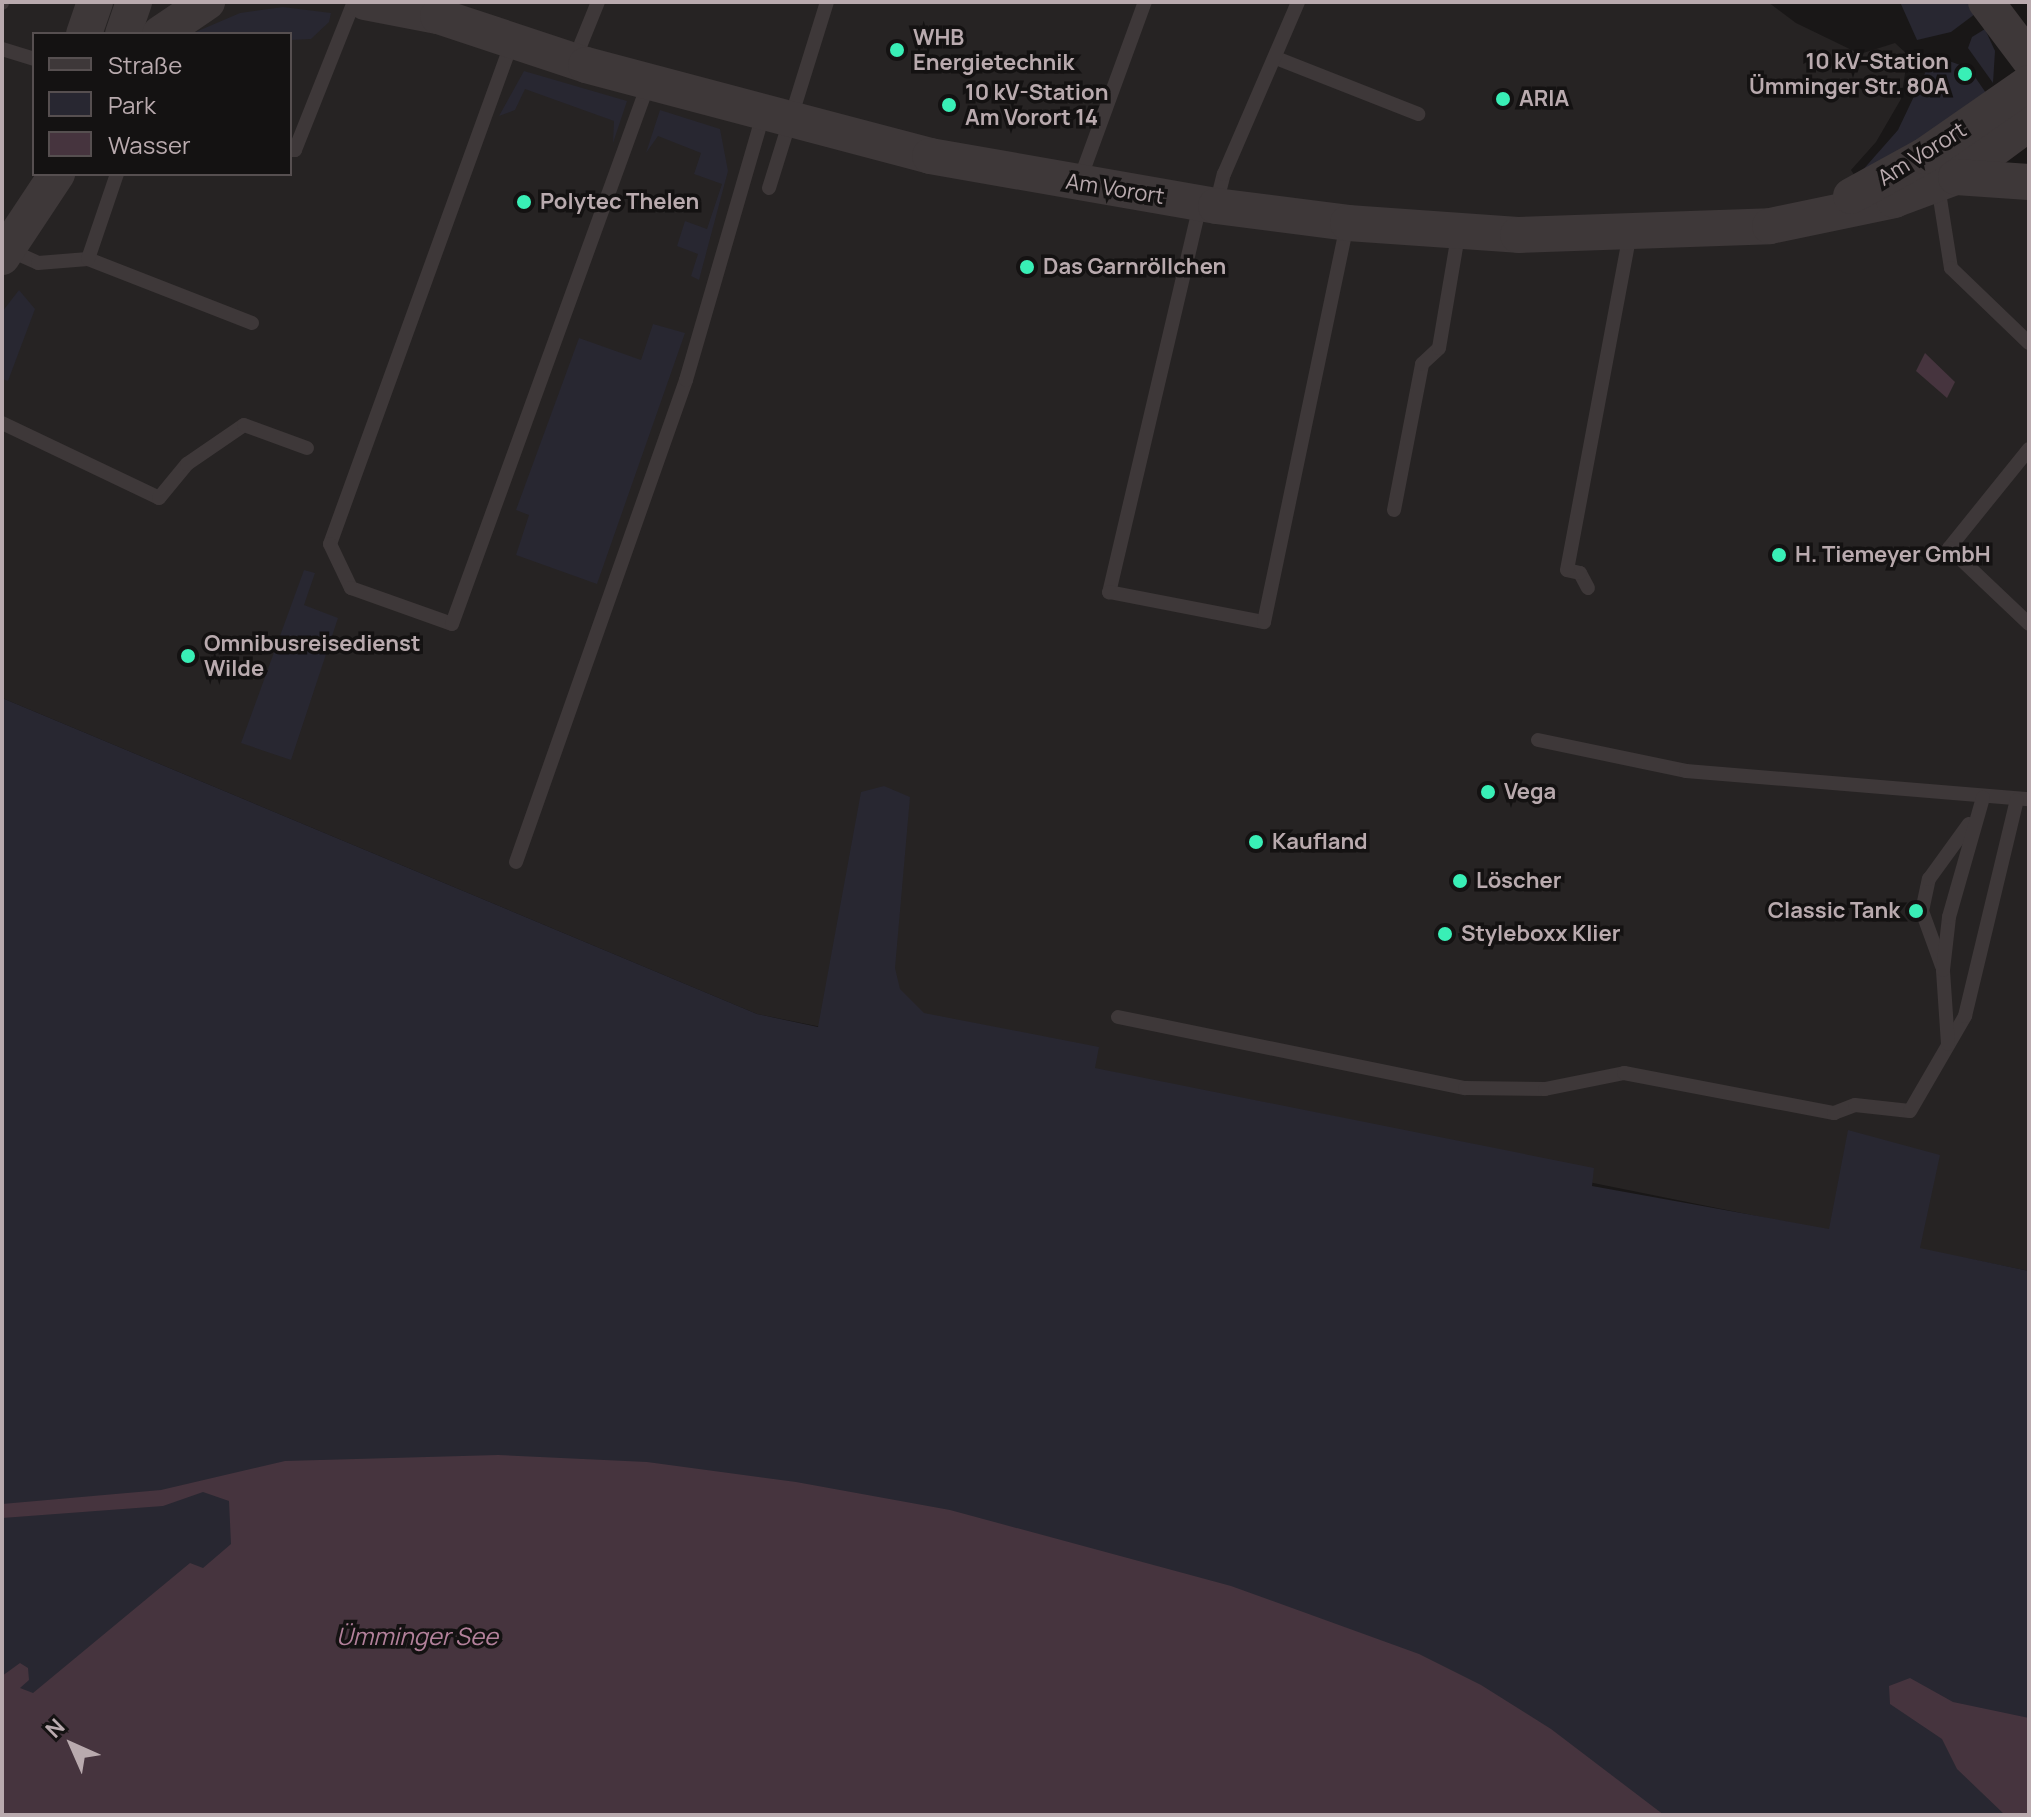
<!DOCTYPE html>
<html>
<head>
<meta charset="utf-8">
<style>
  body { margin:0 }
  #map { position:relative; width:2031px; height:1817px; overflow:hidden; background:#191717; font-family:Manrope,sans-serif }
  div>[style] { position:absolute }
  .built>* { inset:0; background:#262323 }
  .green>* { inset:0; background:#282731 }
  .water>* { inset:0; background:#46343e }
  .service>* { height:14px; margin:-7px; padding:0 7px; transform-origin:7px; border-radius:7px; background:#3e3839 }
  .tertiary>* { height:36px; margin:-18px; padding:0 18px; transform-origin:18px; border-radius:18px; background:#3e3839 }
  .dots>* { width:22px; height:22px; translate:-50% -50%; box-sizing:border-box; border:4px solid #141212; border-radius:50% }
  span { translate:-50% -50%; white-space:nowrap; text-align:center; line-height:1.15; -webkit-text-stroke:7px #141212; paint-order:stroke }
  .poi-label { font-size:22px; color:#b9aaae; font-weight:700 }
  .left { translate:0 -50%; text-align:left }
  .right { translate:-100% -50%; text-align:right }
  .street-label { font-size:22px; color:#b9aaae }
  .water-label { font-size:24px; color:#b3819b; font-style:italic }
  .frame { position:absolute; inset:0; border:4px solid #b9aaae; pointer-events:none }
  .legend { position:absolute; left:32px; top:32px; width:260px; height:144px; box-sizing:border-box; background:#141212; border:2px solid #564f50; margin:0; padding:10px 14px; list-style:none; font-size:24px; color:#b9aaae }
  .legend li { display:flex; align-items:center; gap:16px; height:40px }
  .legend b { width:40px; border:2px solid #564f50 }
  .north { position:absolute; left:32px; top:1705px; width:80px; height:80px; -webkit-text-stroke:6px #141212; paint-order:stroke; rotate:315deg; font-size:22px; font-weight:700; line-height:32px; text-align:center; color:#b9aaae }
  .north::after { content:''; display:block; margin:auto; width:28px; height:36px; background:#b9aaae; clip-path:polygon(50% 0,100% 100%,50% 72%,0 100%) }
</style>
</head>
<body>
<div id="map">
  <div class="built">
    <i style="clip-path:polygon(evenodd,2px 2px,1768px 2px,1796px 23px,1860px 54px,1895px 43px,1908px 55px,1901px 99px,1876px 142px,1851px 170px,1855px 176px,1933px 198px,1989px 190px,2029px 194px,2029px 1271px,757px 1014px,2px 698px,2px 2px,34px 34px,290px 34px,290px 174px,34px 174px,34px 34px)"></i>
  </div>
  <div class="green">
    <i style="clip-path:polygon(1900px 2px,1967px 2px,1975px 14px,1951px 32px,1917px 40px)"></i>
    <i style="clip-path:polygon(283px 7px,331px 13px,329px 22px,311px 39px,290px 40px,290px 34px,191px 34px,240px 13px)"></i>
    <i style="clip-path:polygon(1985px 29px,1995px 51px,1993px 83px,1968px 48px,1972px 37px)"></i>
    <i style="clip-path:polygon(1949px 61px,1963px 66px,1957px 72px,1968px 83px,1975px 77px,1986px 93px,1941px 131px,1861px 172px,1898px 130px,1926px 71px)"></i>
    <i style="clip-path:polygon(524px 71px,627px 101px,613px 143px,614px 121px,525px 89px,515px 110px,499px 116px)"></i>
    <i style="clip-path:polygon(660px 110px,720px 129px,728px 171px,699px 280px,691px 276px,698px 254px,677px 246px,685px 221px,707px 229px,722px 184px,694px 174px,701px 153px,658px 136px,646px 153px)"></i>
    <i style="clip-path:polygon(19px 290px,35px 309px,8px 381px,2px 379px,2px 312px)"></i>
    <i style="clip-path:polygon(653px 324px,685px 333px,597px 584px,516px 555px,529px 515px,516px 510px,579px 338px,641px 360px)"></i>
    <i style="clip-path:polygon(304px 570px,315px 573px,304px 605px,338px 618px,291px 760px,241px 743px)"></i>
    <i style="clip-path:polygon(2px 698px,757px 1014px,818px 1027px,861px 792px,884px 786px,910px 797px,895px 968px,900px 989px,924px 1013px,1099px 1047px,1095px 1068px,1594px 1168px,1592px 1186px,1829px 1229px,1848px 1130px,1940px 1155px,1920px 1248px,2029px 1271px,2029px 1815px,2px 1815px)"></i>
  </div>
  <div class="water">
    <i style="clip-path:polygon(1925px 353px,1955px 382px,1947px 398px,1916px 371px)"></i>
    <i style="clip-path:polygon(498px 1455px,647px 1462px,796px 1482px,950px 1510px,1231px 1586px,1419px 1654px,1481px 1685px,1551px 1729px,1664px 1815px,2px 1815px,2px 1676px,20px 1663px,28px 1668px,29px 1680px,20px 1688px,33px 1693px,190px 1563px,203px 1568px,231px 1544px,229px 1501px,203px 1492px,163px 1506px,2px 1518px,2px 1504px,161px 1490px,285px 1461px)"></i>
    <i style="clip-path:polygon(1910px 1678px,1953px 1702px,2029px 1718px,2029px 1815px,2005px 1815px,1957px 1769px,1942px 1739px,1890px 1704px,1889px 1686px)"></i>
  </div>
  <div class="service">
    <i style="left:2px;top:3px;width:1px;rotate:-90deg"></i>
    <i style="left:512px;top:42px;width:534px;rotate:109.93deg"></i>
    <i style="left:330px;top:544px;width:49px;rotate:64.5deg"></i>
    <i style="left:351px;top:588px;width:107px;rotate:19.6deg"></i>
    <i style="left:452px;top:624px;width:577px;rotate:-70.03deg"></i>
    <i style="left:2px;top:49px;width:34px;rotate:17deg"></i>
    <i style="left:1276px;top:58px;width:153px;rotate:21.5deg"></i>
    <i style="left:574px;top:61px;width:64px;rotate:-67.9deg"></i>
    <i style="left:290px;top:150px;width:5px"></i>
    <i style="left:295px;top:150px;width:159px;rotate:-68.3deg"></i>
    <i style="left:1079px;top:182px;width:192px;rotate:-69.9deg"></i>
    <i style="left:1938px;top:186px;width:83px;rotate:81deg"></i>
    <i style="left:1951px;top:268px;width:108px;rotate:43.9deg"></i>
    <i style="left:769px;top:188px;width:195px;rotate:-72.7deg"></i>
    <i style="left:1200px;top:205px;width:398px;rotate:103.2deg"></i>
    <i style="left:1109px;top:592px;width:158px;rotate:11deg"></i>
    <i style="left:1264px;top:622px;width:408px;rotate:-78.2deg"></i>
    <i style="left:1216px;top:205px;width:32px;rotate:-76deg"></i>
    <i style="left:1224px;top:174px;width:187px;rotate:-66.7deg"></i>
    <i style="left:7px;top:249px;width:34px;rotate:24deg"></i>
    <i style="left:38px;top:263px;width:50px;rotate:-4.6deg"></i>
    <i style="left:88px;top:259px;width:176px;rotate:21.3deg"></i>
    <i style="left:88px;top:259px;width:90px;rotate:-71.2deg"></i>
    <i style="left:2px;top:423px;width:174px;rotate:25.5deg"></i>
    <i style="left:159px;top:498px;width:44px;rotate:-50.5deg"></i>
    <i style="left:187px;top:464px;width:69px;rotate:-34.4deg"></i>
    <i style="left:244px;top:425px;width:67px;rotate:20.1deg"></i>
    <i style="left:2029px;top:449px;width:127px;rotate:128.9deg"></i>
    <i style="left:1949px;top:548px;width:110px;rotate:43.5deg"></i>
    <i style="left:1394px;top:510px;width:149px;rotate:-79.1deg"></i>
    <i style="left:1422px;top:364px;width:23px;rotate:-43deg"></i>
    <i style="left:1439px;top:348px;width:120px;rotate:-80.4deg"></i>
    <i style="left:1588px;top:588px;width:17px;rotate:-118deg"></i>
    <i style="left:1580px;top:573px;width:13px;rotate:-167deg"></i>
    <i style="left:1567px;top:570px;width:342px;rotate:-79.4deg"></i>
    <i style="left:1538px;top:740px;width:151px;rotate:11.8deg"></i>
    <i style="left:1686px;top:771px;width:344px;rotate:4.7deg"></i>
    <i style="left:516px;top:862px;width:511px;rotate:-70.57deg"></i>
    <i style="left:686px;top:380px;width:276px;rotate:-73.8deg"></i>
    <i style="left:1942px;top:966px;width:59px;rotate:-110deg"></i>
    <i style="left:1922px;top:911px;width:33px;rotate:-78deg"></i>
    <i style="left:1929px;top:879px;width:68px;rotate:-54deg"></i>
    <i style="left:1118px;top:1017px;width:354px;rotate:11.6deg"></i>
    <i style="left:1465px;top:1088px;width:80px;rotate:0.7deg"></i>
    <i style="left:1545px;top:1089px;width:81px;rotate:-11.4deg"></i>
    <i style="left:1624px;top:1073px;width:214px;rotate:10.8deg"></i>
    <i style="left:1834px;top:1113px;width:22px;rotate:-21deg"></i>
    <i style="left:1855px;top:1105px;width:55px;rotate:6.2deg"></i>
    <i style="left:1910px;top:1111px;width:110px;rotate:-59.9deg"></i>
    <i style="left:1965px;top:1016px;width:222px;rotate:-76.5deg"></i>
    <i style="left:1948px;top:1044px;width:74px;rotate:-93.9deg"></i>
    <i style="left:1943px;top:970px;width:53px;rotate:-83.5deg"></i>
    <i style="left:1949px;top:917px;width:124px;rotate:-74.1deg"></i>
  </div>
  <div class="tertiary">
    <i style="left:365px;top:2px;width:74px;rotate:10.9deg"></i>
    <i style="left:438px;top:16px;width:156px;rotate:18.3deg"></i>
    <i style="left:586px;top:65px;width:356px;rotate:14.8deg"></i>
    <i style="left:930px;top:156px;width:290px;rotate:9.9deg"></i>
    <i style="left:1216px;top:206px;width:133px;rotate:7.3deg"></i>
    <i style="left:1348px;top:223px;width:170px;rotate:4deg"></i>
    <i style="left:1518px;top:235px;width:252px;rotate:-2deg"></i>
    <i style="left:1770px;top:226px;width:127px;rotate:-11.8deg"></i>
    <i style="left:1894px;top:200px;width:66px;rotate:-20.4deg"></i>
    <i style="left:1956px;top:177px;width:91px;rotate:-36.5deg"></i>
    <i style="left:1986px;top:2px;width:71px;rotate:53deg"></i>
    <i style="left:84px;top:34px;width:34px;rotate:-71deg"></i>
    <i style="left:123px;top:34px;width:34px;rotate:-71deg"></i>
    <i style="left:160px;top:34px;width:57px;rotate:-34.2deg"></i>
    <i style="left:1956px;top:177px;width:73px;rotate:3.9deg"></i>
    <i style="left:1851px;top:196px;width:83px;rotate:-28.7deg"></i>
    <i style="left:1924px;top:156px;width:128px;rotate:-34.8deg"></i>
    <i style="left:2px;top:257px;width:100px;rotate:-56.5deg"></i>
  </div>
  <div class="dots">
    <i style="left:897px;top:50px;background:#39efb6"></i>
    <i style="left:1965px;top:74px;background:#39efb6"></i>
    <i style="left:1503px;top:99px;background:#39efb6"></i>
    <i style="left:949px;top:105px;background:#39efb6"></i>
    <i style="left:524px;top:202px;background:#39efb6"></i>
    <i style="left:1027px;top:267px;background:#39efb6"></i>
    <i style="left:1779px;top:555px;background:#39efb6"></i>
    <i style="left:188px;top:656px;background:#39efb6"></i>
    <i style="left:1488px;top:792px;background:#39efb6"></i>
    <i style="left:1256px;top:842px;background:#39efb6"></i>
    <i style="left:1460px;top:881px;background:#39efb6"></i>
    <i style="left:1916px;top:911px;background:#39efb6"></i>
    <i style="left:1445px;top:934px;background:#39efb6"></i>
  </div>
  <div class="poi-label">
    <span class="left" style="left:913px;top:50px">WHB<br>Energietechnik</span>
    <span class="right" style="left:1949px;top:74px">10 kV-Station<br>Ümminger Str. 80A</span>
    <span class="left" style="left:965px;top:105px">10 kV-Station<br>Am Vorort 14</span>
    <span class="left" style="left:1519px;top:99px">ARIA</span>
    <span class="left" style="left:540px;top:202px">Polytec Thelen</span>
    <span class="left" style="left:1043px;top:267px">Das Garnröllchen</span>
    <span class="left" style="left:1795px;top:555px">H. Tiemeyer GmbH</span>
    <span class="left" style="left:204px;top:656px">Omnibusreisedienst<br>Wilde</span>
    <span class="left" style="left:1504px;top:792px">Vega</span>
    <span class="left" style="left:1272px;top:842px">Kaufland</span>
    <span class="left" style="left:1476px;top:881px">Löscher</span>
    <span class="right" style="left:1900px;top:911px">Classic Tank</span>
    <span class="left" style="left:1461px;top:934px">Styleboxx Klier</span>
  </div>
  <div class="street-label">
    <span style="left:1922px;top:154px;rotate:-32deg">Am Vorort</span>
    <span style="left:1115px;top:189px;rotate:9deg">Am Vorort</span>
  </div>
  <div class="water-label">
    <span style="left:417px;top:1636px">Ümminger See</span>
  </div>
  <div class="frame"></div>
  <ul class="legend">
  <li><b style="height:10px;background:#3e3839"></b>Straße</li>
  <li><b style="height:22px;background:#282731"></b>Park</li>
  <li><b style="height:22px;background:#46343e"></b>Wasser</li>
  </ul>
  <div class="north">N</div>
</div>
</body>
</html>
